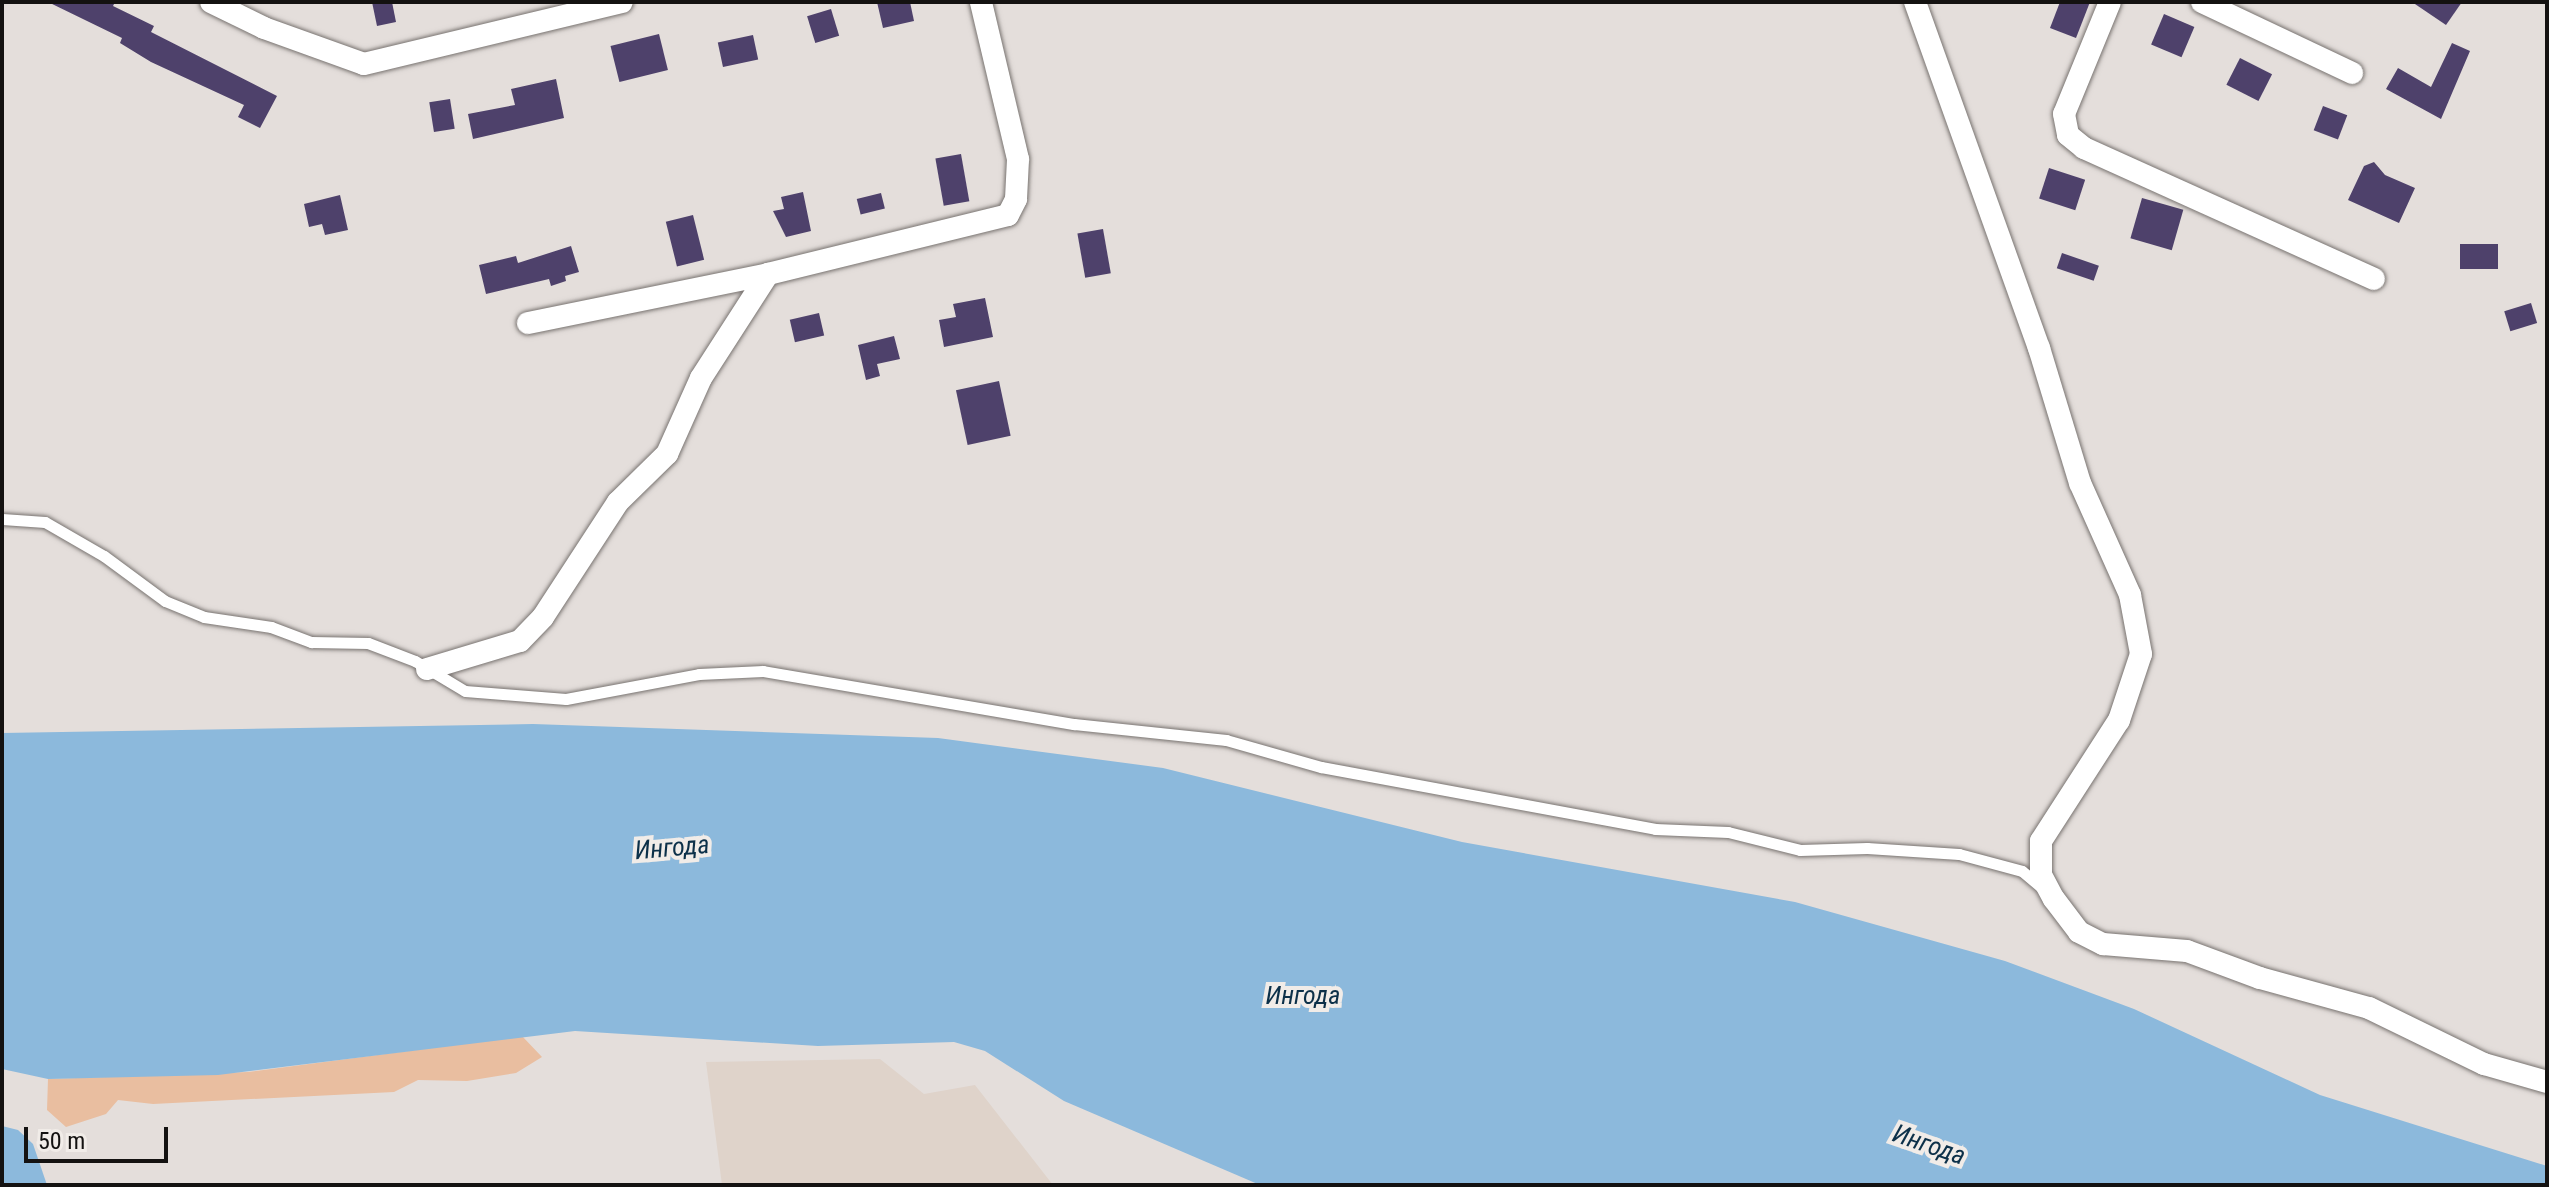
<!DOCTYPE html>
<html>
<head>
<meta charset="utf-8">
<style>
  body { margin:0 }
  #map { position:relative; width:2549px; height:1187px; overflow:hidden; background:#e4dedb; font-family:"Roboto Condensed",sans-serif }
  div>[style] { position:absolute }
  .built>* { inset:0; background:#dfd3ca }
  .green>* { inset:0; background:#e9bea0 }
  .water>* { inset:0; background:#8cb9dc }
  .building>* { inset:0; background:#4e416b; transform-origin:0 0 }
  .roads { filter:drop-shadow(0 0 2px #787370) drop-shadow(0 0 2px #787370) }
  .lane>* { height:11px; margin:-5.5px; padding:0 5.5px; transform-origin:5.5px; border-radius:5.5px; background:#fff }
  .street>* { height:22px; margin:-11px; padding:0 11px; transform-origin:11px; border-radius:11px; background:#fff }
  span { translate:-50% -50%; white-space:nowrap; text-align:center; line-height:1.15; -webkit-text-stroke:8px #f1ece8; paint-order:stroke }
  .water-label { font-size:26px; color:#0c3049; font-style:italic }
  .frame { position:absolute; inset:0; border:4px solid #141211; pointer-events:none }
  .scale { position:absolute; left:24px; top:1127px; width:144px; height:36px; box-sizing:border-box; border:4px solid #141211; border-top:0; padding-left:10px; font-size:24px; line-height:28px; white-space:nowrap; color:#141211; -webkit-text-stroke:6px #f1ece8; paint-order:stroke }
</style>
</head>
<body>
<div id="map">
  <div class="built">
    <i style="clip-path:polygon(880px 1059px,924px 1094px,975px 1085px,1053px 1185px,722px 1185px,706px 1062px)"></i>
  </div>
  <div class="green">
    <i style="clip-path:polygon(522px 1036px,542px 1057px,516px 1073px,467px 1081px,418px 1080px,394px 1092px,153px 1104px,118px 1100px,106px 1114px,66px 1127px,47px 1110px,48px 1079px,248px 1072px)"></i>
  </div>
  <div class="water">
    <i style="clip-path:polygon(533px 724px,938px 738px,1163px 768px,1462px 842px,1795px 902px,2005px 961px,2134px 1009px,2320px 1095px,2547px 1166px,2547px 1185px,1260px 1185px,1064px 1101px,985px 1051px,954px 1042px,818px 1046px,575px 1031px,218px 1075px,48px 1079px,2px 1069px,2px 733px)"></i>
    <i style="clip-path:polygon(2px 1126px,18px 1130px,33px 1144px,47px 1185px,2px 1185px)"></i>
  </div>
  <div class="building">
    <i style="clip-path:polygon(48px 2px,115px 2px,113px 6px,154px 26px,151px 32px,277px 96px,260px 128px,238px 117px,244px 105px,151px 62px,120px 43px,122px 38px)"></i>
    <i style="clip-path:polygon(372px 2px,392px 2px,396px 22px,377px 26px)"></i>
    <i style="clip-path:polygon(877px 2px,910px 2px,914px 21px,883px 28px)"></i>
    <i style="clip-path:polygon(2060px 2px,2090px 2px,2076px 38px,2050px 28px)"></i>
    <i style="clip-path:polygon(2412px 2px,2462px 2px,2446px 25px)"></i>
    <i style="left:831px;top:9px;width:28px;height:25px;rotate:73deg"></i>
    <i style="left:2164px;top:14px;width:33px;height:33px;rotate:23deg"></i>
    <i style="left:659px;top:34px;width:37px;height:50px;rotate:76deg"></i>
    <i style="left:753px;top:35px;width:25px;height:36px;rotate:78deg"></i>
    <i style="clip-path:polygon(2452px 43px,2470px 51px,2441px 119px,2386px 89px,2398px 68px,2431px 87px)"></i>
    <i style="left:2240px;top:58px;width:36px;height:30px;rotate:27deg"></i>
    <i style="clip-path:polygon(556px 79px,564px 118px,473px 139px,468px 114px,515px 105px,511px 89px)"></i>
    <i style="left:450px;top:99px;width:30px;height:21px;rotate:81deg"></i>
    <i style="left:2323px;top:106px;width:26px;height:26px;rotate:21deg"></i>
    <i style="left:961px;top:154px;width:48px;height:26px;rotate:80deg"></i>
    <i style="clip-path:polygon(2374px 162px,2385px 175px,2415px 188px,2399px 223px,2348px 200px,2364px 166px)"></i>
    <i style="left:2049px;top:168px;width:38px;height:32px;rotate:18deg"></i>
    <i style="clip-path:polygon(803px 192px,811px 231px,786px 237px,773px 211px,784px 209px,781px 197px)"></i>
    <i style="left:881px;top:193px;width:16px;height:25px;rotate:76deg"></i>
    <i style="clip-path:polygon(340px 195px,348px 230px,325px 235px,322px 224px,309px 227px,304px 204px)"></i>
    <i style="left:2142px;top:198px;width:43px;height:42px;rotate:16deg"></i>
    <i style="left:693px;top:215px;width:46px;height:28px;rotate:76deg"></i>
    <i style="left:1103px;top:229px;width:45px;height:26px;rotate:80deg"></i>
    <i style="left:2460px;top:244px;width:38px;height:25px"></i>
    <i style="clip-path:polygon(571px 246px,579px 272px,565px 276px,566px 281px,551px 286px,549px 279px,486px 294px,479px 265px,516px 256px,518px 263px)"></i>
    <i style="left:2062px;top:253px;width:39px;height:16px;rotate:19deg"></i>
    <i style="clip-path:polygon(985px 298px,993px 337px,944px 347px,939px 320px,956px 317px,953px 304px)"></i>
    <i style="left:2531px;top:303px;width:21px;height:28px;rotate:73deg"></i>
    <i style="left:819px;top:313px;width:23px;height:30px;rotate:77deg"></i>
    <i style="clip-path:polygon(894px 336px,900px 359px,877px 364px,880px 376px,866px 380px,858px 345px)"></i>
    <i style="left:999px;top:381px;width:56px;height:44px;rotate:78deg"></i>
  </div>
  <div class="roads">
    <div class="lane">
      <i style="left:2px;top:519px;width:43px;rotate:4deg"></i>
      <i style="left:45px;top:522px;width:68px;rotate:30deg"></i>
      <i style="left:104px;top:556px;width:76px;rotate:36.4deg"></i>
      <i style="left:165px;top:601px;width:42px;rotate:22.3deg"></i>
      <i style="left:204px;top:617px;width:68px;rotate:8.5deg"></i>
      <i style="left:271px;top:627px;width:43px;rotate:20.6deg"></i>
      <i style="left:311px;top:642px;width:57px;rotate:1deg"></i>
      <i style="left:368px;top:643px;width:50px;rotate:21deg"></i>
      <i style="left:415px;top:661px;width:58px;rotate:31deg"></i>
      <i style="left:465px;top:691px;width:101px;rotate:4.5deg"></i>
      <i style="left:566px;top:699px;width:135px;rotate:-10.6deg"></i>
      <i style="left:699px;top:674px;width:64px;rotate:-2.7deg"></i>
      <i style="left:763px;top:671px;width:315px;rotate:9.7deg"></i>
      <i style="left:1074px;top:724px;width:153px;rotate:6deg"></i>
      <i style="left:1226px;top:740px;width:99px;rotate:15.9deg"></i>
      <i style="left:1321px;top:767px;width:340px;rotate:10.5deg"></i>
      <i style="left:1655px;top:829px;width:73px;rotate:2.4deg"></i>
      <i style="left:1728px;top:832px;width:74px;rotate:14deg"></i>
      <i style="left:1800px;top:850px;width:67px;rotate:-1.7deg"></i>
      <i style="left:1867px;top:848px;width:92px;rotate:3.7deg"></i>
      <i style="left:1959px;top:854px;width:65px;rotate:15.1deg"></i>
      <i style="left:2022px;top:871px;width:26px;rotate:40deg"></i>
    </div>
    <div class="street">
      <i style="left:211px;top:2px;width:59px;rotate:26.1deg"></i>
      <i style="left:264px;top:28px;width:106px;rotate:19.8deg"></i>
      <i style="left:364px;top:64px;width:265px;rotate:-13.5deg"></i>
      <i style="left:1915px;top:2px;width:368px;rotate:70.3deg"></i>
      <i style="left:2039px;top:348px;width:141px;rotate:73.1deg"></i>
      <i style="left:2080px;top:483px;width:123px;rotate:65.9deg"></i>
      <i style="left:2130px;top:595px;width:60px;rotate:79.4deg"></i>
      <i style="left:2141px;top:654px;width:70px;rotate:108.4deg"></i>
      <i style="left:2119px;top:720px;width:144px;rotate:122.8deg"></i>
      <i style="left:2041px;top:841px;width:34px;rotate:90deg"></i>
      <i style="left:2041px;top:875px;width:27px;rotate:62deg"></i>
      <i style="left:2054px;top:899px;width:41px;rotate:52.9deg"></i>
      <i style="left:2079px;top:932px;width:27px;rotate:27deg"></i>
      <i style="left:2103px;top:944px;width:84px;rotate:4.8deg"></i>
      <i style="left:2187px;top:951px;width:78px;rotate:20.3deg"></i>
      <i style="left:2260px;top:978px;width:113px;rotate:15.4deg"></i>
      <i style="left:2369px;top:1008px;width:128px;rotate:26deg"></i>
      <i style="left:2484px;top:1064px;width:66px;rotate:15.9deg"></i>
      <i style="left:2110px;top:2px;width:121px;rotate:112.3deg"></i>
      <i style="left:2064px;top:114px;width:21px;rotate:79deg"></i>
      <i style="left:2068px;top:135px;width:21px;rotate:39deg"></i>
      <i style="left:2084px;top:148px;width:318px;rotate:24.3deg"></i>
      <i style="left:2202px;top:2px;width:166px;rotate:25.3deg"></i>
      <i style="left:528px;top:323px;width:245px;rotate:-11.5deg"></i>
      <i style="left:768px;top:274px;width:247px;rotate:-13.8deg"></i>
      <i style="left:1008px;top:215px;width:18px;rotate:-63deg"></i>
      <i style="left:1016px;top:199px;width:40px;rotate:-87.1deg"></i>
      <i style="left:1018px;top:159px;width:161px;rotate:-103.3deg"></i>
      <i style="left:427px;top:669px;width:97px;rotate:-16.8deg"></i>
      <i style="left:520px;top:641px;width:33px;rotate:-46deg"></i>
      <i style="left:543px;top:617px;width:137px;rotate:-56.9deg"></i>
      <i style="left:618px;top:502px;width:69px;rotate:-44.4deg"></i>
      <i style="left:667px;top:454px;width:83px;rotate:-65.9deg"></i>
      <i style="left:701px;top:378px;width:124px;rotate:-57.2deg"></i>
    </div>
  </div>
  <div class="water-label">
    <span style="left:672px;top:848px;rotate:-5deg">Ингода</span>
    <span style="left:1303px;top:996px">Ингода</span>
    <span style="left:1929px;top:1145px;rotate:19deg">Ингода</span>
  </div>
  <div class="frame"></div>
  <div class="scale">50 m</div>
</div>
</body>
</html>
